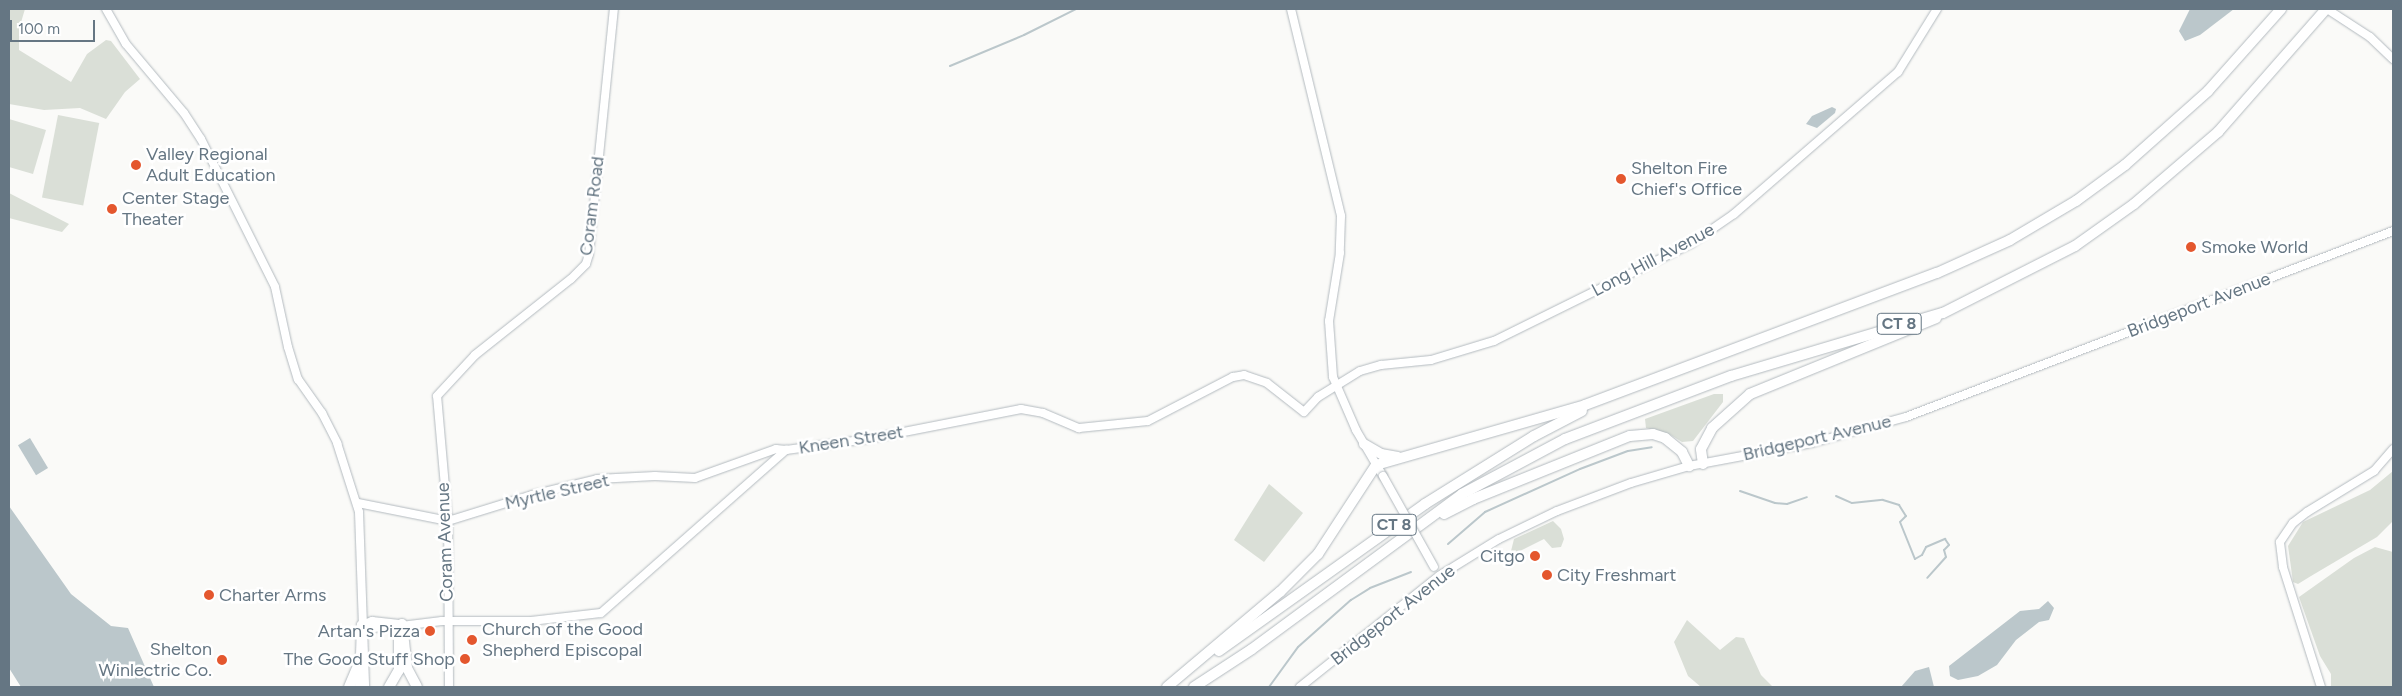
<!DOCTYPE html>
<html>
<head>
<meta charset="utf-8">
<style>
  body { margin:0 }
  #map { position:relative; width:2402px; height:696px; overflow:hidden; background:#fafaf8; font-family:Figtree,sans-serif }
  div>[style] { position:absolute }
  .green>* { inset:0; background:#dadfd7; transform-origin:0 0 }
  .water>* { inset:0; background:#bbc7cb; transform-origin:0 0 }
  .stream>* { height:2px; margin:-1px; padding:0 1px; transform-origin:1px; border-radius:1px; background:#bbc7cb }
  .roads { filter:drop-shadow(0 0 1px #b3babf) drop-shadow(0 0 1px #b3babf) }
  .secondary>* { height:8px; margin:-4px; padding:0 4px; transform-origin:4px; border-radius:4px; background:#fff }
  .highway>* { height:10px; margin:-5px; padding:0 5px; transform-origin:5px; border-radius:5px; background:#fff }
  .bridges { filter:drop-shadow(0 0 1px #b3babf) drop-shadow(0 0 1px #b3babf) }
  .secondary-bridge>* { height:8px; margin:-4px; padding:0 4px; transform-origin:4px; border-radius:4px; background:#fff }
  .dots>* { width:14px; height:14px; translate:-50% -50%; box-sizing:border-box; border:2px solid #fff; border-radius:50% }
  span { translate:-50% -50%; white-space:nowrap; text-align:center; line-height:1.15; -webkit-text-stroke:5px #fff; paint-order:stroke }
  .shield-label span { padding:1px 4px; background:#fff; border:1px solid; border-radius:4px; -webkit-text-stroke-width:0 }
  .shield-label { font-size:16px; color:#657683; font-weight:700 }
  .poi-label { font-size:18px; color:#657683 }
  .left { translate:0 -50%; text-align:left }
  .right { translate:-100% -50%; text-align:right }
  .street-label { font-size:18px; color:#657683 }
  .frame { position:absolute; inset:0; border:10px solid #657683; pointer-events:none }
  .scale { position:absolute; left:10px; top:20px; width:85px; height:22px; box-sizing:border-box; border:2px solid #657683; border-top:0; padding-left:6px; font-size:15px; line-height:18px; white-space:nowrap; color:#657683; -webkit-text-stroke:4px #fff; paint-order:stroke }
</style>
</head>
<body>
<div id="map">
  <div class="green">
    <i style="clip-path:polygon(9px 9px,25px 9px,19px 29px,19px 50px,71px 82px,87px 54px,106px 40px,111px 41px,140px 79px,125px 92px,106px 119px,80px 108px,44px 110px,9px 104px)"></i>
    <i style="left:58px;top:115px;width:42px;height:84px;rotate:11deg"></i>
    <i style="clip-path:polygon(9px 119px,46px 130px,33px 174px,9px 167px)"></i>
    <i style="clip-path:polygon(9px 193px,69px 224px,62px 232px,9px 218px)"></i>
    <i style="clip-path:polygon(1714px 394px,1723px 394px,1723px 402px,1693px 441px,1682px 442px,1669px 434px,1646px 428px,1645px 419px)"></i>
    <i style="clip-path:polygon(2393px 471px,2393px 521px,2377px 537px,2311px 576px,2298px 584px,2293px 582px,2288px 546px,2303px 522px,2370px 490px)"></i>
    <i style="clip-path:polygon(1269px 484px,1303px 513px,1264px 562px,1234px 540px)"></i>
    <i style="clip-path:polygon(1553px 521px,1561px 529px,1564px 539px,1561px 547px,1552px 548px,1544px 539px,1516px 553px,1511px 551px,1514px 539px)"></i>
    <i style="clip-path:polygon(2375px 547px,2393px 552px,2393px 687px,2331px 687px,2331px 674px,2320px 656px,2299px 597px,2354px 558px)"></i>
    <i style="clip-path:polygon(1687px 620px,1720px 650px,1736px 637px,1744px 638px,1761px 675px,1773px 687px,1701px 687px,1688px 676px,1674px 642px)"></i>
  </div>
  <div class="water">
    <i style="clip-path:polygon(2190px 9px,2234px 9px,2200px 35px,2185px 41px,2179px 31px)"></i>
    <i style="clip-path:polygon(1832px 107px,1836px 109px,1835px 113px,1817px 128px,1806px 124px,1812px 116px)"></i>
    <i style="left:30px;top:438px;width:35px;height:14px;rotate:59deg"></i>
    <i style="clip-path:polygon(9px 506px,71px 594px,111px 626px,128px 628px,154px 687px,21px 687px,9px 668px)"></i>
    <i style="clip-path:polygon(2048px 601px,2054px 608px,2049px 620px,2039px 622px,2016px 640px,1997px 665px,1978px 676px,1958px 680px,1950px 676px,1949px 666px,2020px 611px,2039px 609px)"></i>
    <i style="clip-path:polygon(1929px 667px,1934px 687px,1901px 687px,1915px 671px)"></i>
  </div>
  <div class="stream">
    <i style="left:950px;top:66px;width:80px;rotate:-22.7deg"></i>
    <i style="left:1024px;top:35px;width:58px;rotate:-26.6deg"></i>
    <i style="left:1740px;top:491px;width:37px;rotate:19deg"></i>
    <i style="left:1775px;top:503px;width:12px;rotate:5deg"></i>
    <i style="left:1787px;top:504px;width:21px;rotate:-19deg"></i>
    <i style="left:1836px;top:496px;width:17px;rotate:24deg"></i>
    <i style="left:1852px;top:503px;width:31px;rotate:-6deg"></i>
    <i style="left:1883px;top:500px;width:17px;rotate:17deg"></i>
    <i style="left:1899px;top:505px;width:13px;rotate:58deg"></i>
    <i style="left:1906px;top:516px;width:8px;rotate:135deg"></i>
    <i style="left:1900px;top:522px;width:40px;rotate:68deg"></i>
    <i style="left:1915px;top:559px;width:8px;rotate:-30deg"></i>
    <i style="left:1922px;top:555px;width:9px;rotate:-63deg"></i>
    <i style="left:1926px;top:547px;width:21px;rotate:-23deg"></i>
    <i style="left:1945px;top:539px;width:7px;rotate:56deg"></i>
    <i style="left:1949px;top:545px;width:7px;rotate:135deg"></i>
    <i style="left:1944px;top:550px;width:7px;rotate:74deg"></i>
    <i style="left:1946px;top:557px;width:28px;rotate:132deg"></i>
    <i style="left:1448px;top:544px;width:49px;rotate:-40.9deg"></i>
    <i style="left:1485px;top:512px;width:104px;rotate:-24.4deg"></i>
    <i style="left:1580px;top:469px;width:51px;rotate:-20.6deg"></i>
    <i style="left:1628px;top:451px;width:24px;rotate:-9deg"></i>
    <i style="left:1269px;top:687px;width:49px;rotate:-54.1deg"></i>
    <i style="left:1298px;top:647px;width:71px;rotate:-41.6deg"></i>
    <i style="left:1351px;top:600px;width:22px;rotate:-32deg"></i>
    <i style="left:1370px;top:588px;width:44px;rotate:-21.3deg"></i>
  </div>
  <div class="roads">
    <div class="secondary">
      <i style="left:106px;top:9px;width:40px;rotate:60.3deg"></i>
      <i style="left:126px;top:44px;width:90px;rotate:50deg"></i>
      <i style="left:184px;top:113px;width:31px;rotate:57deg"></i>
      <i style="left:201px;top:139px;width:165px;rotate:63.4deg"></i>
      <i style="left:275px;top:287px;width:61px;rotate:77.8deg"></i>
      <i style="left:288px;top:347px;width:34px;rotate:73deg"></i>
      <i style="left:298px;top:379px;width:42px;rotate:54.8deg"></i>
      <i style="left:322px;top:413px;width:34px;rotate:63deg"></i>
      <i style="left:337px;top:443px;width:72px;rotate:72.3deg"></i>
      <i style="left:359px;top:512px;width:175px;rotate:88deg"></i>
      <i style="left:1291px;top:9px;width:213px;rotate:76.4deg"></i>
      <i style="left:1341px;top:216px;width:37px;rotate:92deg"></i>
      <i style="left:1340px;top:253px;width:69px;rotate:99.2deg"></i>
      <i style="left:1329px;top:321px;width:56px;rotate:85.9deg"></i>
      <i style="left:1333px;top:377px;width:58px;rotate:66.5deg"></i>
      <i style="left:1356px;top:430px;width:53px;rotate:59.6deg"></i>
      <i style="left:2327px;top:9px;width:51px;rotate:33.1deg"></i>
      <i style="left:2370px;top:37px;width:32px;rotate:44deg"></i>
      <i style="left:358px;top:503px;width:92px;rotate:11.3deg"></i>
      <i style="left:448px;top:521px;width:88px;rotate:-17.2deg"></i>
      <i style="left:532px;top:495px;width:67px;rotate:-13.8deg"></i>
      <i style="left:597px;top:479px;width:58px;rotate:-3deg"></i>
      <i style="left:655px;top:476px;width:40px;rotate:2.9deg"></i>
      <i style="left:695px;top:478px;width:86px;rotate:-19.7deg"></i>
      <i style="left:776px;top:449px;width:10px;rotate:6deg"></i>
      <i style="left:361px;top:625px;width:7px;rotate:27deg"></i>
      <i style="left:367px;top:628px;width:26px;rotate:-2deg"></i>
      <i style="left:393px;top:627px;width:49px;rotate:-7deg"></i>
      <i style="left:442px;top:621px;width:89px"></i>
      <i style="left:531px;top:621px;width:70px;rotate:-6.5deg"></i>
      <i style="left:601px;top:613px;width:247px;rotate:-41.4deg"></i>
      <i style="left:786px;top:450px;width:83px;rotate:-7.6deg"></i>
      <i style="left:868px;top:439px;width:156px;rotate:-11.1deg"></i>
      <i style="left:1021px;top:409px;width:22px;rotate:10deg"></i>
      <i style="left:1043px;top:413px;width:39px;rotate:23deg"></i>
      <i style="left:1079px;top:428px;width:69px;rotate:-5.8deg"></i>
      <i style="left:1148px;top:421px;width:96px;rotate:-27.4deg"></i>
      <i style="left:1233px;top:377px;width:11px;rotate:-10deg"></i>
      <i style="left:1244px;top:375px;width:24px;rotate:19deg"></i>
      <i style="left:1267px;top:383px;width:47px;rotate:38.1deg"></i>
      <i style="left:1304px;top:412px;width:21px;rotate:-47deg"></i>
      <i style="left:1318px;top:397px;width:49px;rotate:-31.8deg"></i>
      <i style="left:1360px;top:371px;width:22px;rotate:-16deg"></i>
      <i style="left:1381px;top:365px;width:50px;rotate:-5.7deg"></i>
      <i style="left:1431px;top:360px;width:66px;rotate:-16.8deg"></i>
      <i style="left:1494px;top:341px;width:221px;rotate:-26.3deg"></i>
      <i style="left:1692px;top:243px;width:51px;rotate:-34.6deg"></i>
      <i style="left:1734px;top:214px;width:217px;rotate:-40.9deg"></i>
      <i style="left:1898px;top:72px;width:74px;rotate:-58.2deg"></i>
      <i style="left:361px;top:625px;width:12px;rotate:-20deg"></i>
      <i style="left:372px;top:621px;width:30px;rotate:6deg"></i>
      <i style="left:359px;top:687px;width:62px;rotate:-88.2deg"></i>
      <i style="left:449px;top:687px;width:166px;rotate:-90.3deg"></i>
      <i style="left:448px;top:521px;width:125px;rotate:-95deg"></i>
      <i style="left:437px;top:396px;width:56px;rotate:-47.2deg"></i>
      <i style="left:475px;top:355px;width:122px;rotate:-38.4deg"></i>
      <i style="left:571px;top:279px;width:21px;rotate:-45deg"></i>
      <i style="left:586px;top:264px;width:10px;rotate:-73deg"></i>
      <i style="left:589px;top:254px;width:246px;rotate:-84.2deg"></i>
      <i style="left:1300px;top:687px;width:178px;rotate:-38.6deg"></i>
      <i style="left:1439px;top:576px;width:70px;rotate:-31.7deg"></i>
      <i style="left:1499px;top:539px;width:64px;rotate:-25.8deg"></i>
      <i style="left:1557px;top:511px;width:79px;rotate:-20.7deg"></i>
      <i style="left:1631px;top:483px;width:60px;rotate:-16.3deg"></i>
      <i style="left:1689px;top:466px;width:125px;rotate:-10.6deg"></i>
      <i style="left:1812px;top:443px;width:98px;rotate:-15.5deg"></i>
      <i style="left:1906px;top:417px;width:521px;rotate:-20.9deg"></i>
      <i style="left:2321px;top:687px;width:126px;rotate:-107.6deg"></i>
      <i style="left:2283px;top:567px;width:25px;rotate:-97deg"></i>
      <i style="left:2280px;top:542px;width:23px;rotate:-56deg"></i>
      <i style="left:2293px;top:523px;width:18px;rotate:-38deg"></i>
      <i style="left:2307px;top:512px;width:79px;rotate:-31.5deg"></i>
      <i style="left:2374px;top:471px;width:29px;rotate:-49deg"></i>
    </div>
    <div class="highway">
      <i style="left:1364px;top:444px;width:20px;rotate:30deg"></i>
      <i style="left:1381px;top:454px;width:17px;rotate:10deg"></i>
      <i style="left:1703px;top:464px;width:15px;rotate:-98deg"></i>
      <i style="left:1701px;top:449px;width:24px;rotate:-62deg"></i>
      <i style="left:1712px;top:428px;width:51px;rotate:-41.8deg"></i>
      <i style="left:1750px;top:394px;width:201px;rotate:-22.2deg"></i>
      <i style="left:1444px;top:514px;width:33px;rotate:-27deg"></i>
      <i style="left:1473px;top:499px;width:169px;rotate:-21.9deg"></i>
      <i style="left:1630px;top:436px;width:23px;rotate:-5deg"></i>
      <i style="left:1653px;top:434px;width:13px;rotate:18deg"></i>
      <i style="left:1665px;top:438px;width:22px;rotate:39deg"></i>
      <i style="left:1682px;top:452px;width:16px;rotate:63deg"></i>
      <i style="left:402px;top:624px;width:44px;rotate:83.5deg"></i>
      <i style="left:407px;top:668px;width:21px;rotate:62deg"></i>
      <i style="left:1219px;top:651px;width:253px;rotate:-35.5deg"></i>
      <i style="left:1425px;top:504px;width:128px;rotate:-32deg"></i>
      <i style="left:1534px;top:436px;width:54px;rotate:-27.5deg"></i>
      <i style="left:349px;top:687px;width:23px;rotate:-67deg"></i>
      <i style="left:389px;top:687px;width:20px;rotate:-60deg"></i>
      <i style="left:399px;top:670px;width:43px;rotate:-90deg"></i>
      <i style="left:399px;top:627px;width:4px;rotate:-45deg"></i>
      <i style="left:1167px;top:687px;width:148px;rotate:-40.1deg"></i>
      <i style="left:1280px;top:592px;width:54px;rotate:-45deg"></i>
      <i style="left:1318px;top:554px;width:106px;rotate:-56.9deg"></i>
      <i style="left:1376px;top:465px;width:217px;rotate:-16deg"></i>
      <i style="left:1585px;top:405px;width:376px;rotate:-20.6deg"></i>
      <i style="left:1937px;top:273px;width:80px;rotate:-24.3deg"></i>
      <i style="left:2010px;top:240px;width:77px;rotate:-30.6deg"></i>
      <i style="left:2076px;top:201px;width:61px;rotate:-36.3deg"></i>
      <i style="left:2125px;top:165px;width:111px;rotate:-41.7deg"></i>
      <i style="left:2208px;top:91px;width:110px;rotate:-48.3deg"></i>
      <i style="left:1194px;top:687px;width:69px;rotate:-33.2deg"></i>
      <i style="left:1252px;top:649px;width:261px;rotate:-36.4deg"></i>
      <i style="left:1462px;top:494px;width:117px;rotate:-28.1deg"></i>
      <i style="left:1565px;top:439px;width:178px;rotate:-20.8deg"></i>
      <i style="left:1731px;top:376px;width:221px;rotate:-16.6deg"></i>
      <i style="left:1943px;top:313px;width:148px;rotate:-26.9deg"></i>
      <i style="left:2075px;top:246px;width:72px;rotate:-35.4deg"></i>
      <i style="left:2134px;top:204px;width:111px;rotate:-40.6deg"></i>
      <i style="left:2218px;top:132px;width:164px;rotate:-48.7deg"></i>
    </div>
  </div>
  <div class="bridges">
    <div class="secondary-bridge">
      <i style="left:1383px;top:476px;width:104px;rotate:60.7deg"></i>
    </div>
  </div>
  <div class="dots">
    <i style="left:136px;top:165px;background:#e4572e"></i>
    <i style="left:1621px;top:179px;background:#e4572e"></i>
    <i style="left:112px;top:209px;background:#e4572e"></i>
    <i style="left:2191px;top:247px;background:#e4572e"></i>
    <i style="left:1535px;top:556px;background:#e4572e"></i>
    <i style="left:1547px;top:575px;background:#e4572e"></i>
    <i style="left:209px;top:595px;background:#e4572e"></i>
    <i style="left:430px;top:631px;background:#e4572e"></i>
    <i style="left:472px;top:640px;background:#e4572e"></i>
    <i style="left:465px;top:659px;background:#e4572e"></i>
    <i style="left:222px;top:660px;background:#e4572e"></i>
  </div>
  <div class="shield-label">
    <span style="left:1899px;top:324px">CT 8</span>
    <span style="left:1394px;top:525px">CT 8</span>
  </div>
  <div class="poi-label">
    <span class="left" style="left:146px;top:165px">Valley Regional<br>Adult Education</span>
    <span class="left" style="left:1631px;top:179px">Shelton Fire<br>Chief's Office</span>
    <span class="left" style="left:122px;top:209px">Center Stage<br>Theater</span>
    <span class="left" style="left:2201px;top:247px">Smoke World</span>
    <span class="right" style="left:1525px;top:556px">Citgo</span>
    <span class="left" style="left:1557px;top:575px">City Freshmart</span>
    <span class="left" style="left:219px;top:595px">Charter Arms</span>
    <span class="left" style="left:482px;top:640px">Church of the Good<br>Shepherd Episcopal</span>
    <span class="right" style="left:420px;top:631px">Artan's Pizza</span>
    <span class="right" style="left:212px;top:660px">Shelton<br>Winlectric Co.</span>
    <span class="right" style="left:455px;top:659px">The Good Stuff Shop</span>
  </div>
  <div class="street-label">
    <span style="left:592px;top:206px;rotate:-83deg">Coram Road</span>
    <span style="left:1653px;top:260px;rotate:-28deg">Long Hill Avenue</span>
    <span style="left:2199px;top:305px;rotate:-21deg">Bridgeport Avenue</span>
    <span style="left:1817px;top:438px;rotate:-13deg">Bridgeport Avenue</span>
    <span style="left:851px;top:440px;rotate:-9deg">Kneen Street</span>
    <span style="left:557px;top:492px;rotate:-13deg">Myrtle Street</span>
    <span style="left:445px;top:542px;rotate:-92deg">Coram Avenue</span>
    <span style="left:1393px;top:615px;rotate:-38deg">Bridgeport Avenue</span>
  </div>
  <div class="frame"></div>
  <div class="scale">100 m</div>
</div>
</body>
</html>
